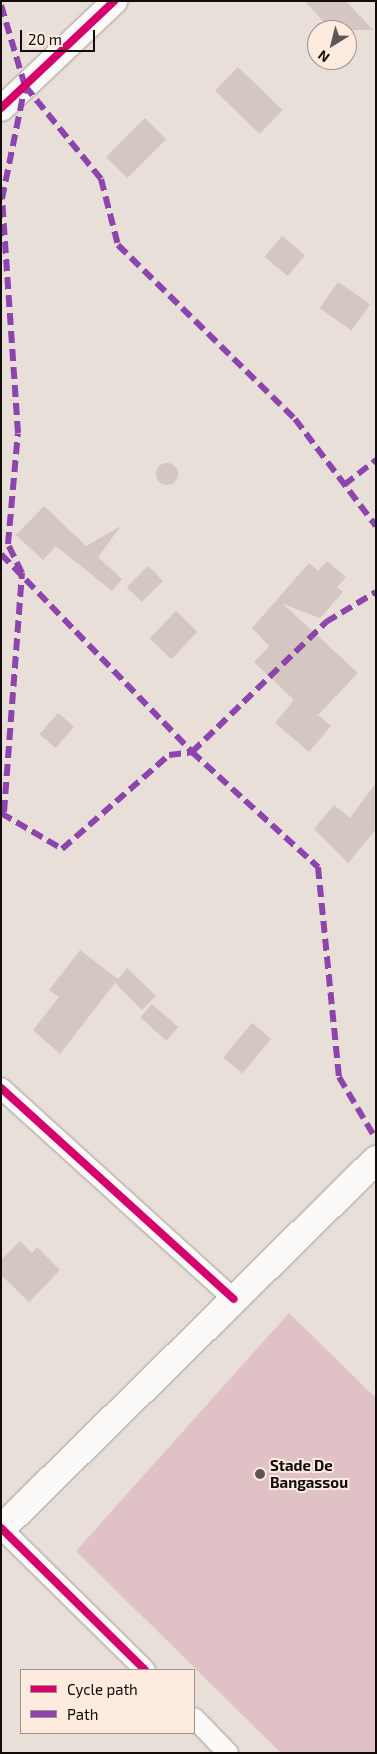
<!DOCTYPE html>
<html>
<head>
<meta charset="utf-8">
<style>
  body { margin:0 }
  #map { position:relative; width:377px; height:1754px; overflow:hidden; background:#e8dfd8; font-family:"Exo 2",sans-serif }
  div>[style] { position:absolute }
  .green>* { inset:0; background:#e0c1c5 }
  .building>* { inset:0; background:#d4c6c1; transform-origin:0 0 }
  .round { border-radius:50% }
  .roads { filter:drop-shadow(0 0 1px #a29b95) drop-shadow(0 0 1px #a29b95) }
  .minor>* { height:20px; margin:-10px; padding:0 10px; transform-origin:10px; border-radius:10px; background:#fcfaf9 }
  .tertiary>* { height:25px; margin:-12.5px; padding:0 12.5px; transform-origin:12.5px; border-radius:12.5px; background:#fcfaf9 }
  .secondary>* { height:28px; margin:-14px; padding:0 14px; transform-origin:14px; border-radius:14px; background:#fcfaf9 }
  .quiet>* { height:6px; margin-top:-3px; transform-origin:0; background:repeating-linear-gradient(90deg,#8e44ad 0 12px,transparent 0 18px) }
  .cycleway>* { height:8px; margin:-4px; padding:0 4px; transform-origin:4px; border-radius:4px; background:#d6006c }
  .dots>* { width:14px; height:14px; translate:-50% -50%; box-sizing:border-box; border:2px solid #fcebde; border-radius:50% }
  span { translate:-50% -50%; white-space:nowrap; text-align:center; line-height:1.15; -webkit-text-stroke:4px #fcebde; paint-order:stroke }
  .poi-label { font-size:15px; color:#120d09; font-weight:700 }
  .left { translate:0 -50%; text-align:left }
  .frame { position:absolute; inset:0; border:2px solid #120d09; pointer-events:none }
  .legend { position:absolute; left:20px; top:1669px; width:175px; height:65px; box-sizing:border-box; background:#fcebde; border:1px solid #9e9289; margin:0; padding:6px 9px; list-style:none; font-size:15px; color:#120d09 }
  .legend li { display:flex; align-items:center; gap:10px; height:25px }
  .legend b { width:25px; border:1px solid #9e9289 }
  .north { position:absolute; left:307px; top:20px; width:50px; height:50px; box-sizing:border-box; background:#fcebde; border:1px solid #9e9289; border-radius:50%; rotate:216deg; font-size:14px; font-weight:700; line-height:20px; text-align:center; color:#120d09 }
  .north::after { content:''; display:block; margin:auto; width:18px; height:22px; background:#5d5651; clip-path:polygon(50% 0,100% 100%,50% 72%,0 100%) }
  .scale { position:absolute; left:20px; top:30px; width:75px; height:22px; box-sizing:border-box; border:2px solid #120d09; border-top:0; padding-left:6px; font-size:15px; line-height:18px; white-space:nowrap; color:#120d09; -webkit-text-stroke:4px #fcebde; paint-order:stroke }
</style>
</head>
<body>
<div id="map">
  <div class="green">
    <i style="clip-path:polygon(289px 1313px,376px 1398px,376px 1753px,281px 1753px,76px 1551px)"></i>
  </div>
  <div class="building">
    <i style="clip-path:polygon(305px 1px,346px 1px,373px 30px,331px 30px)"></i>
    <i style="left:238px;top:67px;width:62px;height:33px;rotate:44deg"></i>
    <i style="left:145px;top:118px;width:30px;height:55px;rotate:45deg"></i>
    <i style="left:282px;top:236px;width:30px;height:27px;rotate:40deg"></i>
    <i style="left:338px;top:282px;width:39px;height:32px;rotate:35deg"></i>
    <i class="round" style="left:156px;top:463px;width:22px;height:22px"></i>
    <i style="clip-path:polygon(44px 506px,86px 546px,121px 526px,98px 557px,122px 579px,112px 591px,56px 546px,43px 560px,16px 535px)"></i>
    <i style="clip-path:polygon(327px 561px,346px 577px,337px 587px,343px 592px,320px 618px,283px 604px,358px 673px,318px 715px,331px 726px,309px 752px,275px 723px,294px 700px,254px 662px,269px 646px,252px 628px,309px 563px,318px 571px)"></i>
    <i style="left:148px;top:566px;width:21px;height:30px;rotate:45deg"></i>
    <i style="left:176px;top:611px;width:30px;height:38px;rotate:44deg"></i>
    <i style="left:58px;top:713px;width:21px;height:28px;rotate:41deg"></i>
    <i style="clip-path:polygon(376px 783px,376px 829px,348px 863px,314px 829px,334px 805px,350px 818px)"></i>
    <i style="clip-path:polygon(80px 950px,118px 979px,127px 968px,156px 996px,142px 1010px,115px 983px,60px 1054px,33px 1030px,59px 997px,49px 990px)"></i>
    <i style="left:152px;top:1004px;width:35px;height:18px;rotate:41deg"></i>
    <i style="left:252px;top:1023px;width:25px;height:45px;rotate:40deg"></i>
    <i style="clip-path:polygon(20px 1241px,32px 1253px,37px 1247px,60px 1270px,29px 1302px,1px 1275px,1px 1260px)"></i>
  </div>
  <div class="roads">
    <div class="minor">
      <i style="left:1px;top:1088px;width:314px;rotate:42.2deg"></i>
      <i style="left:1px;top:1528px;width:202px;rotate:44.6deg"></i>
      <i style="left:194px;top:1718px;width:49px;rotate:45.8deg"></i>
    </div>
    <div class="tertiary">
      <i style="left:1px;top:108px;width:156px;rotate:-43.4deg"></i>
    </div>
    <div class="secondary">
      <i style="left:1px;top:1529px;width:526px;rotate:-44.54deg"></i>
    </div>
  </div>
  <div class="quiet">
    <i style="left:1px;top:5px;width:84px;rotate:73.5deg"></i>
    <i style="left:25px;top:86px;width:120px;rotate:50.7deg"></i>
    <i style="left:101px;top:179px;width:68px;rotate:75.6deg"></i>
    <i style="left:118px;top:245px;width:248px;rotate:44.5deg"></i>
    <i style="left:295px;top:419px;width:134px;rotate:52.9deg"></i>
    <i style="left:344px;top:485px;width:41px;rotate:-38deg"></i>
    <i style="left:1px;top:554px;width:275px;rotate:46deg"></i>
    <i style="left:192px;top:752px;width:171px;rotate:42.4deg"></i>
    <i style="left:318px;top:867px;width:211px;rotate:84.3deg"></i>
    <i style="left:339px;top:1077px;width:72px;rotate:59.2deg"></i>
    <i style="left:4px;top:812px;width:240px;rotate:-85.7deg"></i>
    <i style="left:22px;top:573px;width:32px;rotate:-116deg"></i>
    <i style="left:8px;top:544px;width:111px;rotate:-84.9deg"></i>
    <i style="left:18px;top:433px;width:235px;rotate:-93.9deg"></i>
    <i style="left:2px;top:199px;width:115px;rotate:-78.5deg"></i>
    <i style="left:1px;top:813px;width:71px;rotate:30.5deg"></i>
    <i style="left:62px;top:849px;width:142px;rotate:-41.3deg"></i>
    <i style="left:169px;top:755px;width:23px;rotate:-7deg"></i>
    <i style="left:192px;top:752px;width:187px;rotate:-44.1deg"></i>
    <i style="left:326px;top:622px;width:58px;rotate:-31deg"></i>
  </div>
  <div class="cycleway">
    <i style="left:1px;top:108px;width:156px;rotate:-43.4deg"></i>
    <i style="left:1px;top:1088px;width:314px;rotate:42.2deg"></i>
    <i style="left:1px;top:1528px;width:202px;rotate:44.6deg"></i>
  </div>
  <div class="dots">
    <i style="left:260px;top:1474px;background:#5d5651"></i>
  </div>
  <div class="poi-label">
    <span class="left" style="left:270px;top:1474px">Stade De<br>Bangassou</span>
  </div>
  <div class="frame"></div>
  <ul class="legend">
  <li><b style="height:6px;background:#d6006c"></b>Cycle path</li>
  <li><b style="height:6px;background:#8e44ad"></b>Path</li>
  </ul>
  <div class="north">N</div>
  <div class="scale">20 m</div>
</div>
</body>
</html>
